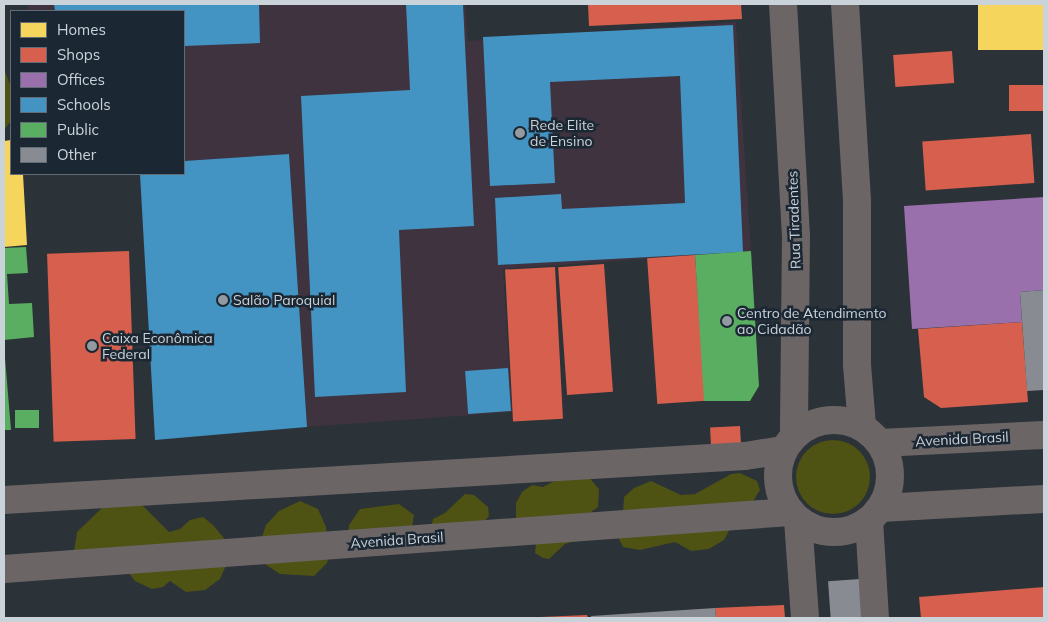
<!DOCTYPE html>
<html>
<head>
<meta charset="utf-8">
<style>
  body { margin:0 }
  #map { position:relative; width:1048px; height:622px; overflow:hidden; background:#2b3238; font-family:Mulish,sans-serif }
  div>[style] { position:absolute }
  .education>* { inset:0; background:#3e333f }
  .green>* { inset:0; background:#4e5212 }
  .round { border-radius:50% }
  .homes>* { inset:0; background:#f6d55c; transform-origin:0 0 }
  .shops>* { inset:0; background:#d6604d; transform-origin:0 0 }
  .offices>* { inset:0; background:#9970ab }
  .schools>* { inset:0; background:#4393c3; transform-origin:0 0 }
  .public>* { inset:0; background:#5aae61; transform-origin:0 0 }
  .building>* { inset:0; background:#898b92; transform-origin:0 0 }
  .major>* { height:28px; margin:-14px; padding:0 14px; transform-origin:14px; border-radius:14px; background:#6c6566 }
  .major>.ring { margin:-14px; padding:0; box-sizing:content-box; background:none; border:28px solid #6c6566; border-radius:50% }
  .dots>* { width:14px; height:14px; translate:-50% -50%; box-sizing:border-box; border:2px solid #1b2834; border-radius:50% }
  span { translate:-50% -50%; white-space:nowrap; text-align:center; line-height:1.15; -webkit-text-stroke:5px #1b2834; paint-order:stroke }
  .poi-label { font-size:14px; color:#cad2da }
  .left { translate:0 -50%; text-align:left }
  .street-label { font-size:14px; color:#cad2da }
  .frame { position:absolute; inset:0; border:5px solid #cad2da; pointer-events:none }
  .legend { position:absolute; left:10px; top:10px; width:175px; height:165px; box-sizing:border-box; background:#1b2834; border:1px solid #616c76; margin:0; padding:6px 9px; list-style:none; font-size:15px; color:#cad2da }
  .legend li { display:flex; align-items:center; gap:10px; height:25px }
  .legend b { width:25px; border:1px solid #616c76 }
</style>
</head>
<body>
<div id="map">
  <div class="education">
    <i style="clip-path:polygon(28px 4px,465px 4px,468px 41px,736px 22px,751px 251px,503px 269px,512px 412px,307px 427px,289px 154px,184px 161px,184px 11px,28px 11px)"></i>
  </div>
  <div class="green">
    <i style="clip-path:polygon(4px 69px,11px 87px,11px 121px,4px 130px)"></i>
    <i class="round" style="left:796px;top:440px;width:74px;height:74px"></i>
    <i style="clip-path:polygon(740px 473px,757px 481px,760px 490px,747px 511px,733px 523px,724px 540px,709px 549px,691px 551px,675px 542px,640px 550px,623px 547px,615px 531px,623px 514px,624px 497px,634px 488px,651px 481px,681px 495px,695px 494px,731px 474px)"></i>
    <i style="clip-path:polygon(565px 475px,587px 475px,599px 489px,598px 507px,591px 512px,582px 539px,565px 544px,549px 559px,543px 558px,535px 553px,536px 543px,516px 520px,516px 503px,522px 492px,532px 485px,543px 487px)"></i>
    <i style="clip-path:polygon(465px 494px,474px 495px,488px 507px,489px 516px,483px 523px,431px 528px,433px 519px,445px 513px)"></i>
    <i style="clip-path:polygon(125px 501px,143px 506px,169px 532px,180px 529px,190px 520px,203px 517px,213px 525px,228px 543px,228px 561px,220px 579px,205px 590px,186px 592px,170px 581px,163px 587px,152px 589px,135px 581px,129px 573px,74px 551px,77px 532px,106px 504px)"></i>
    <i style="clip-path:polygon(300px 501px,318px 509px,326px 527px,330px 553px,327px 563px,314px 576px,280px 574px,262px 562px,260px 543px,266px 525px,279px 511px)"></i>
    <i style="clip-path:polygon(399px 504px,414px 515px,411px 533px,348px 534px,349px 525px,360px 509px)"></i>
  </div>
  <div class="homes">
    <i style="left:978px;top:4px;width:66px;height:46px"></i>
    <i style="clip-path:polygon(11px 140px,11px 174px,23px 174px,27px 245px,4px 247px,4px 141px)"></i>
  </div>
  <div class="shops">
    <i style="clip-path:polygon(588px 4px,741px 4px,742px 19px,589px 26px)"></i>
    <i style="left:952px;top:51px;width:32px;height:59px;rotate:86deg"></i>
    <i style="left:1044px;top:85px;width:26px;height:35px;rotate:90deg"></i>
    <i style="left:1031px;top:134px;width:49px;height:109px;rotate:86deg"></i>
    <i style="left:129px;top:251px;width:188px;height:82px;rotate:88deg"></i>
    <i style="left:695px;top:255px;width:146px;height:48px;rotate:86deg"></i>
    <i style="left:604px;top:264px;width:128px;height:46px;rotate:86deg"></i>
    <i style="left:555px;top:267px;width:152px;height:50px;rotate:87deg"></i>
    <i style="clip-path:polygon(1022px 322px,1028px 402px,941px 408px,924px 397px,918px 329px)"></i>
    <i style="left:740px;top:426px;width:18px;height:30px;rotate:87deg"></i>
    <i style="clip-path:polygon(1044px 587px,1044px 618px,921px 618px,919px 597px)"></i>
    <i style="clip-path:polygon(784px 605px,785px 618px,716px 618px,715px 608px)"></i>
    <i style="clip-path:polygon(587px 615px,588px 618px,540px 618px,540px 617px)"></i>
  </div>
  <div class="offices">
    <i style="clip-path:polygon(1044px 197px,1044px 290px,1020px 292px,1022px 322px,912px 329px,904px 206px)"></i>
  </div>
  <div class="schools">
    <i style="clip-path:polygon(54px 4px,259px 4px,260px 43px,184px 46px,184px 11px,55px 11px)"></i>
    <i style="clip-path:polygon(406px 4px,463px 4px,474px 226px,399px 230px,406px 392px,315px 397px,301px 96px,410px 90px)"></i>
    <i style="clip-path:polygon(733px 25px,743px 252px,498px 265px,495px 198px,561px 194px,562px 209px,685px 203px,680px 76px,550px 82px,555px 183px,490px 186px,483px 37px)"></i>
    <i style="clip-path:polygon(289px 154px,307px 427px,155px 440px,140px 174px,184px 174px,184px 161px)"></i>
    <i style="left:508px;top:368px;width:43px;height:43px;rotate:86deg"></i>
  </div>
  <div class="public">
    <i style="clip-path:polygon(26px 247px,28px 273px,7px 274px,9px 304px,32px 303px,34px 337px,4px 340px,4px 248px)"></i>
    <i style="clip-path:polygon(751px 251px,759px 386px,750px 401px,704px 401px,695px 255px)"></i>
    <i style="clip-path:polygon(4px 346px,11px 430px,4px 430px)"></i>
    <i style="left:39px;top:410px;width:18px;height:24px;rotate:90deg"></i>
  </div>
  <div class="building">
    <i style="clip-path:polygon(1044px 290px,1044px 390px,1027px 391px,1020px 292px)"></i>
    <i style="left:860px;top:579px;width:39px;height:32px;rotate:86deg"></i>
    <i style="clip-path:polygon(715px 608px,716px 618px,591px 618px,591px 616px)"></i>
  </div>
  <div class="major">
    <i style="left:783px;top:4px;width:231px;rotate:86.8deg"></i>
    <i style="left:796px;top:235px;width:201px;rotate:90.6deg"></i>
    <i style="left:845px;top:4px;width:199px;rotate:86.5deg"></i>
    <i style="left:857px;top:203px;width:162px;rotate:90deg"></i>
    <i style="left:857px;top:365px;width:61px;rotate:85.3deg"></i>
    <i class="ring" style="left:778px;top:420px;width:84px;height:84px"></i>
    <i style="left:880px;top:443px;width:164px;rotate:-2.8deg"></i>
    <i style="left:4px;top:500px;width:742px;rotate:-3.4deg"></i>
    <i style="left:745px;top:456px;width:39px;rotate:-9deg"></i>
    <i style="left:881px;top:508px;width:163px;rotate:-3.2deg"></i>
    <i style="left:798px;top:520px;width:98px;rotate:85.9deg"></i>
    <i style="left:869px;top:520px;width:98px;rotate:86.5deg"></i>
    <i style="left:4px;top:569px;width:788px;rotate:-4.15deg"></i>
  </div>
  <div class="dots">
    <i style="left:520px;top:133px;background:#929aa1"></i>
    <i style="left:223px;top:300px;background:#929aa1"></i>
    <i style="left:727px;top:321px;background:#929aa1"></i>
    <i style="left:92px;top:346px;background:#929aa1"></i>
  </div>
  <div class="poi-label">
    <span class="left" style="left:530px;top:133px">Rede Elite<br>de Ensino</span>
    <span class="left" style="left:233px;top:300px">Salão Paroquial</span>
    <span class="left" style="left:737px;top:321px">Centro de Atendimento<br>ao Cidadão</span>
    <span class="left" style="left:102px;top:346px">Caixa Econômica<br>Federal</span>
  </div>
  <div class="street-label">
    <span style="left:794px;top:220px;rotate:-92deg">Rua Tiradentes</span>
    <span style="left:962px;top:439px;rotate:-3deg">Avenida Brasil</span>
    <span style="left:397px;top:540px;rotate:-4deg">Avenida Brasil</span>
  </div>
  <div class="frame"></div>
  <ul class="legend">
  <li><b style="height:14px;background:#f6d55c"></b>Homes</li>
  <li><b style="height:14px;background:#d6604d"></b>Shops</li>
  <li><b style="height:14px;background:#9970ab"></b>Offices</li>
  <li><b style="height:14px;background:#4393c3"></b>Schools</li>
  <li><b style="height:14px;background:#5aae61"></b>Public</li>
  <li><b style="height:14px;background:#898b92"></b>Other</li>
  </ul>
</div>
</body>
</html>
